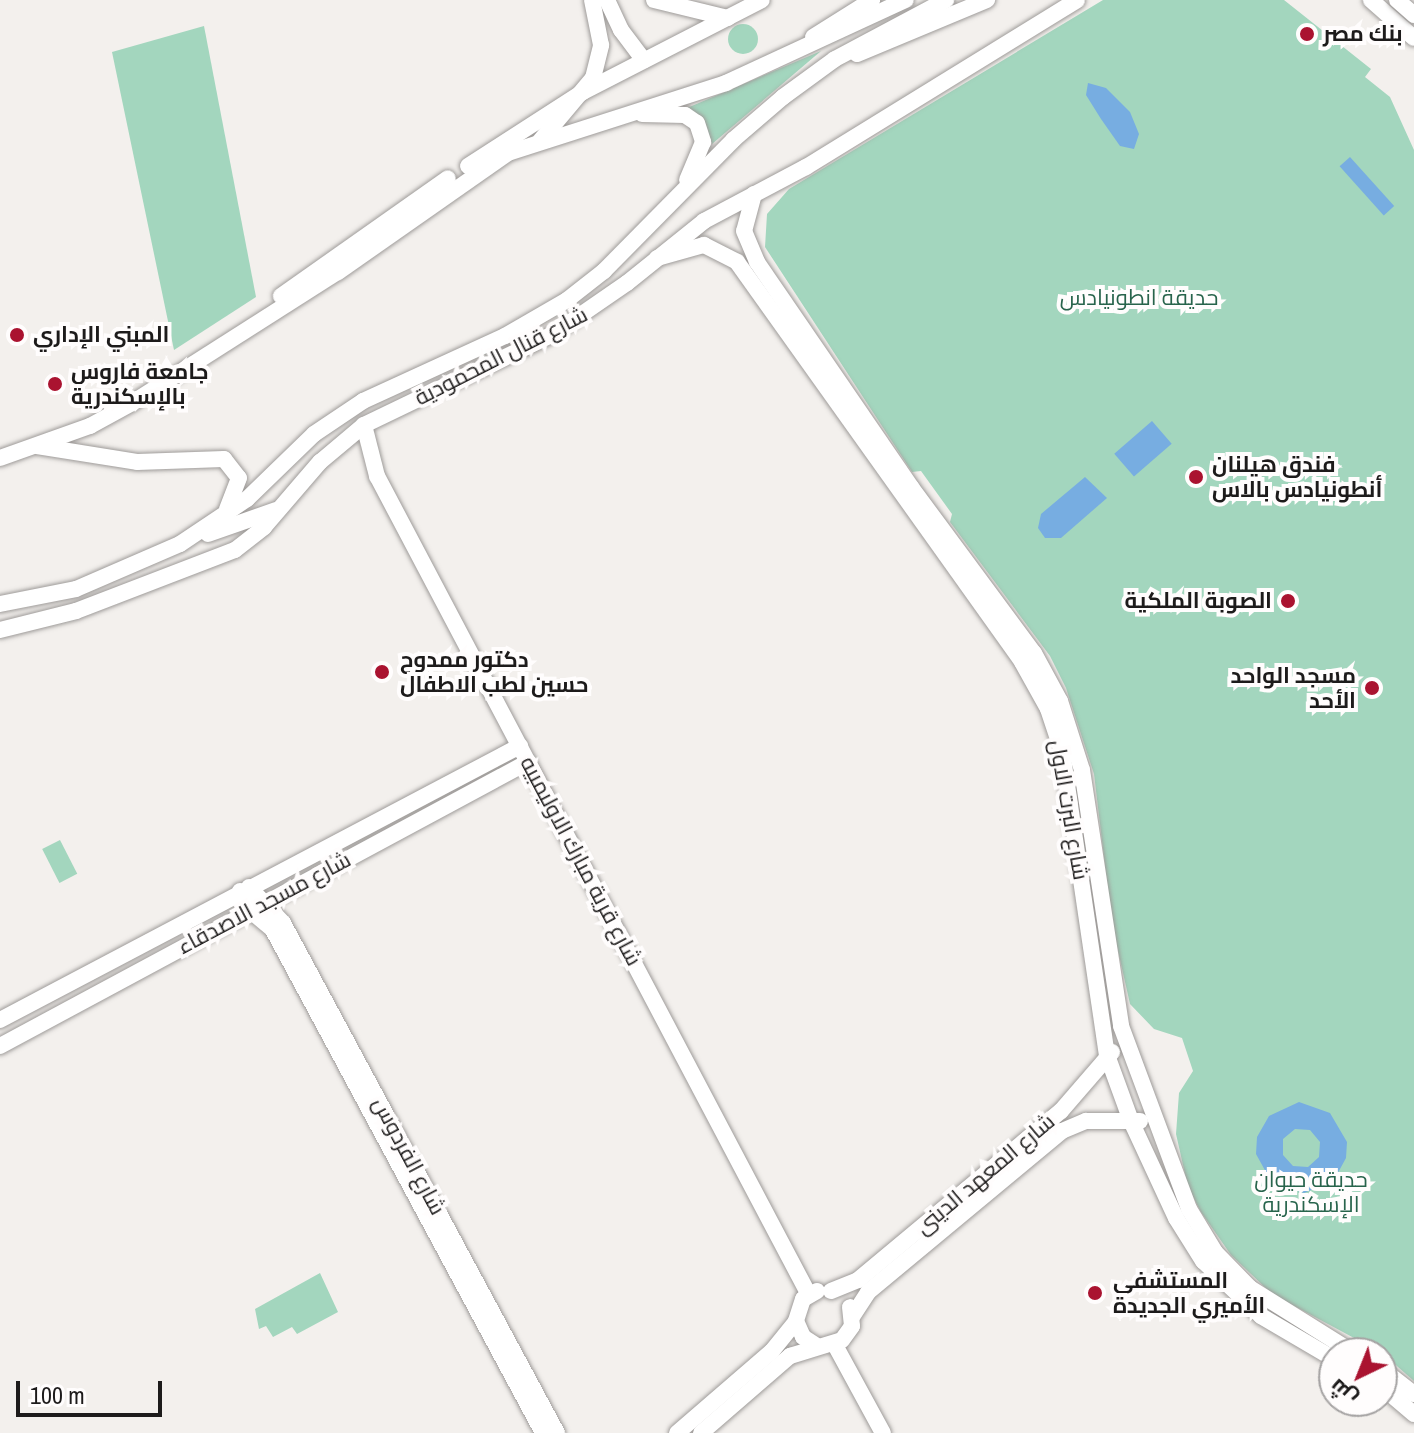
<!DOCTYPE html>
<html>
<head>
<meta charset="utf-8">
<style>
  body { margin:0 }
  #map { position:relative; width:1414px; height:1433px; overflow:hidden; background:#f3f0ed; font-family:"Archivo Narrow",Cairo,sans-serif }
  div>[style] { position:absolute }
  .green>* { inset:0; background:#a3d6be; transform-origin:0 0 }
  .round { border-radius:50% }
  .water>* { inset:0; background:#77ade1; transform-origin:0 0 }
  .roads { filter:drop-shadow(0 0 2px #9e9b99) drop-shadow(0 0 2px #9e9b99) }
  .secondary>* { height:16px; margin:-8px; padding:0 8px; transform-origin:8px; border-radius:8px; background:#fff }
  .bridges { filter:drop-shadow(0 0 2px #9e9b99) drop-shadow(0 0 2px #9e9b99) }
  .secondary-bridge>* { height:16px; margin:-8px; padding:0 8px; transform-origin:8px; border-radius:8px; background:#fff }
  .dots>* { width:22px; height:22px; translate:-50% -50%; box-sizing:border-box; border:4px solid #fffdfd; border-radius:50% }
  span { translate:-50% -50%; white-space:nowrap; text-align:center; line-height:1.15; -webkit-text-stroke:8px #fffdfd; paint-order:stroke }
  .poi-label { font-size:22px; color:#1d1b1b; font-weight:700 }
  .left { translate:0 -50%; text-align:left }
  .right { translate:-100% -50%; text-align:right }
  .park-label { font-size:22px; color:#28644c }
  .street-label { font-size:22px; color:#1d1b1b }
  .north { position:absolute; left:1318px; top:1337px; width:80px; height:80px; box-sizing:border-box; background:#fffdfd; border:2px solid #a5a3a3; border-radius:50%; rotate:223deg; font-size:22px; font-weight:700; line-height:32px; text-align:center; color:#1d1b1b }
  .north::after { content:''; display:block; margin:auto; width:28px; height:36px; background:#aa1330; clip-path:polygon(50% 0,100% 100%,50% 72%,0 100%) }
  .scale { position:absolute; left:16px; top:1381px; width:146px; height:36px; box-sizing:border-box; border:4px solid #1d1b1b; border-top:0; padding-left:10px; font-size:24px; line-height:28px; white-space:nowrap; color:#1d1b1b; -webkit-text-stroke:6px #fffdfd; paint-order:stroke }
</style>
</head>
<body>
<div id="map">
  <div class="green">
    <i style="clip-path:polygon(1103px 0,1284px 0,1371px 69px,1365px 77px,1390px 97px,1414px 150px,1414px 1381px,1382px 1353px,1272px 1294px,1231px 1255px,1201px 1212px,1188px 1187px,1176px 1134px,1179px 1093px,1193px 1071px,1182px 1038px,1154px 1029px,1130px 1004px,1112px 924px,1094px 774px,1066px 688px,1050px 656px,950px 522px,952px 514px,921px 471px,912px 472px,765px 247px,767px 214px,789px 189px)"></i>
    <i class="round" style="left:728px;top:24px;width:30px;height:30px"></i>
    <i style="clip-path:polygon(204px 26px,256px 297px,174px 350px,112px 52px)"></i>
    <i style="clip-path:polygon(821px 51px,712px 144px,704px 119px,687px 108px)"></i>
    <i style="left:60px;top:840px;width:38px;height:20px;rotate:63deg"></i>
    <i style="clip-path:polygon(320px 1273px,338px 1312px,297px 1334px,292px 1327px,273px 1337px,266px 1326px,259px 1329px,255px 1309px)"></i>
  </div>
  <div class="water">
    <i style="clip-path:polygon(1088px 83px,1106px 88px,1130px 112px,1139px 134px,1134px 149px,1120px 146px,1101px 119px,1086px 95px)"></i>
    <i style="left:1350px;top:157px;width:66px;height:14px;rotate:48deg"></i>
    <i style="left:1152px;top:421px;width:30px;height:50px;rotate:49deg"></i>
    <i style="clip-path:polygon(1085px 477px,1107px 498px,1061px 538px,1045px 538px,1038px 528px,1041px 514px)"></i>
    <i style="clip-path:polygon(evenodd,1299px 1102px,1330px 1113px,1347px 1142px,1346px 1158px,1334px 1180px,1304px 1193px,1272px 1183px,1256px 1154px,1257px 1137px,1269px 1116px,1299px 1102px,1295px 1129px,1310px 1130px,1320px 1142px,1319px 1157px,1308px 1167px,1293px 1166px,1283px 1155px,1283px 1139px,1295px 1129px)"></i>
  </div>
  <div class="roads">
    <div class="secondary">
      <i style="left:607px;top:0;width:33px;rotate:65deg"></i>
      <i style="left:621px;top:30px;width:38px;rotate:53deg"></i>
      <i style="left:654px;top:0;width:76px;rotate:13.7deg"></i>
      <i style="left:1371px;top:0;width:57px;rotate:41.5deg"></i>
      <i style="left:813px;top:37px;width:70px;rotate:-32.1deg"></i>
      <i style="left:857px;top:54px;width:141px;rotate:-22.6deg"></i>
      <i style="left:642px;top:114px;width:43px;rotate:1.3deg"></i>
      <i style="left:685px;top:115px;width:14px;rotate:34deg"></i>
      <i style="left:697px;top:123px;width:20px;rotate:72deg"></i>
      <i style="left:703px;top:142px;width:41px;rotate:112.8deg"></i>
      <i style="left:540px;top:141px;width:82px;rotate:-49.9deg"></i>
      <i style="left:593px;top:78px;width:34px;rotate:-76deg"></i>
      <i style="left:601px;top:45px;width:46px;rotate:-101.3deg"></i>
      <i style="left:468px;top:166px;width:137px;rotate:-32.8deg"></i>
      <i style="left:583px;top:92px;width:201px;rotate:-27.2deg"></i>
      <i style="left:754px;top:194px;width:38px;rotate:105deg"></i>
      <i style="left:744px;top:231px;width:34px;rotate:67deg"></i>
      <i style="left:757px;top:262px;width:273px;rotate:55.6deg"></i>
      <i style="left:911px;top:487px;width:207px;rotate:53.5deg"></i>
      <i style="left:1034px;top:653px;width:55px;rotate:61.6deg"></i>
      <i style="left:1060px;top:701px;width:72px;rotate:72.3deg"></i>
      <i style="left:1082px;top:770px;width:259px;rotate:81.3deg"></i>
      <i style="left:1121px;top:1026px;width:195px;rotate:69.6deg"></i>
      <i style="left:1189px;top:1209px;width:50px;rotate:58.8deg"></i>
      <i style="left:1215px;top:1252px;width:50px;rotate:45.8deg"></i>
      <i style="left:1250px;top:1288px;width:123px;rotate:32deg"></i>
      <i style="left:657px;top:258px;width:49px;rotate:-15.5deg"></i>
      <i style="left:704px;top:245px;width:37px;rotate:27deg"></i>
      <i style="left:737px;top:262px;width:491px;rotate:54.5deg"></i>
      <i style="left:1022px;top:662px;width:54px;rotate:61deg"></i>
      <i style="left:1048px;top:709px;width:44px;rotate:71.6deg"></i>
      <i style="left:1062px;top:751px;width:307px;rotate:81.6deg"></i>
      <i style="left:1107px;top:1055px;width:70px;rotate:70deg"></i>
      <i style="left:1131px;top:1121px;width:107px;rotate:65.1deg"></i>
      <i style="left:1176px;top:1218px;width:51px;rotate:57.9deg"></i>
      <i style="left:1203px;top:1261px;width:80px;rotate:43.5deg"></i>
      <i style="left:1261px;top:1316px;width:85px;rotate:30.5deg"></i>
      <i style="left:281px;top:296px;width:204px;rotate:-35.2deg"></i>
      <i style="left:364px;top:425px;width:53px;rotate:75.7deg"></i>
      <i style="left:377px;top:476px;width:926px;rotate:62.19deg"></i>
      <i style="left:37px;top:446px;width:101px;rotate:9.1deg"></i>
      <i style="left:137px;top:462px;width:87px;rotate:-2deg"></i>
      <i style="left:224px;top:459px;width:24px;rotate:52deg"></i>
      <i style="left:239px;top:478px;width:34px;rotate:111deg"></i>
      <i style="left:0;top:458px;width:96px;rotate:-19.6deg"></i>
      <i style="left:90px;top:426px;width:48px;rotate:-28.7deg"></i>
      <i style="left:132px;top:403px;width:244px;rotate:-32.5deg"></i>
      <i style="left:338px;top:272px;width:208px;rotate:-35deg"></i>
      <i style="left:508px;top:153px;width:229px;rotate:-17.8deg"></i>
      <i style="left:726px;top:83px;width:198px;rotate:-24.8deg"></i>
      <i style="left:208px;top:534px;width:72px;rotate:-19.4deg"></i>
      <i style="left:0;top:604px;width:77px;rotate:-11.2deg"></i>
      <i style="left:76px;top:589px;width:113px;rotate:-23.4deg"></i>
      <i style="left:180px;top:544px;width:81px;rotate:-33.9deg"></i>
      <i style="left:247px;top:499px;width:93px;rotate:-44.1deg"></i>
      <i style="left:314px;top:434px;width:59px;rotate:-34deg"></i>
      <i style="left:363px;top:401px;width:156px;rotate:-24.6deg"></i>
      <i style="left:505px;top:336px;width:72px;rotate:-30.1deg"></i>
      <i style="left:567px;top:300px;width:47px;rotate:-38.1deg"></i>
      <i style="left:604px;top:271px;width:184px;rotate:-45.4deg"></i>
      <i style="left:733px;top:140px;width:66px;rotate:-40.7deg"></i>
      <i style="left:783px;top:97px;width:64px;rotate:-36.2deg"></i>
      <i style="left:835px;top:59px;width:126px;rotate:-28deg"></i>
      <i style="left:0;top:630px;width:78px;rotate:-14deg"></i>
      <i style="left:76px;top:611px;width:170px;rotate:-21deg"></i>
      <i style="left:235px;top:550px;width:37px;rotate:-38deg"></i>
      <i style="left:264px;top:527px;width:86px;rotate:-49.3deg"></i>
      <i style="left:320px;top:462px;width:57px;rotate:-40.1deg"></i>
      <i style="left:364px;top:425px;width:210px;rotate:-25.7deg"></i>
      <i style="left:553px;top:334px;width:90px;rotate:-34.6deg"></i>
      <i style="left:627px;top:283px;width:99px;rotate:-38.8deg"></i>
      <i style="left:704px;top:221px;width:115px;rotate:-27.9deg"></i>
      <i style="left:806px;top:167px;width:318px;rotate:-31.6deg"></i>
      <i style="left:249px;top:887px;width:50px;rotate:46.6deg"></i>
      <i style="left:283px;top:923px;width:579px;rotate:61.75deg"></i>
      <i style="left:240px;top:891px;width:17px;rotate:69deg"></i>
      <i style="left:246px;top:907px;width:35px;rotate:40deg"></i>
      <i style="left:273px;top:930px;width:571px;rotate:61.77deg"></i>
      <i style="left:0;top:1020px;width:588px;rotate:-27.79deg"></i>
      <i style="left:0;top:1046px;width:600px;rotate:-28.27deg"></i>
      <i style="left:817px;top:1291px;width:16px;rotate:150deg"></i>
      <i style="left:803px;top:1299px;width:23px;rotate:108deg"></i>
      <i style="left:796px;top:1321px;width:17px;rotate:66deg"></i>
      <i style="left:803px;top:1337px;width:17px;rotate:33deg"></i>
      <i style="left:831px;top:1291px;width:29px;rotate:-22deg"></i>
      <i style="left:858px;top:1280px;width:264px;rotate:-39.8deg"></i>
      <i style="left:1061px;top:1111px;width:78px;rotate:-49.2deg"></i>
      <i style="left:852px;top:1317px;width:30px;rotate:-57deg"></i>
      <i style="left:868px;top:1292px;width:252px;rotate:-39.7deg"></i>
      <i style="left:1062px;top:1131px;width:26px;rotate:-23deg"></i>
      <i style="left:1086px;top:1121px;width:54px"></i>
      <i style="left:835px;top:1345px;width:100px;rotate:61.4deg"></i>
      <i style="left:1382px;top:1369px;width:41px;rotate:38deg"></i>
      <i style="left:1382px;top:1387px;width:42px;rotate:40.2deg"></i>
      <i style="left:677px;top:1433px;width:125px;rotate:-40.8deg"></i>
      <i style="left:772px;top:1351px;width:38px;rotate:-51deg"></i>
      <i style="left:701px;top:1433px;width:118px;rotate:-40.9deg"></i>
      <i style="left:790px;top:1356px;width:54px;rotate:-17.1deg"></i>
      <i style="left:842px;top:1340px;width:17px;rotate:-54deg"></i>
      <i style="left:852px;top:1326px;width:19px;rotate:-96deg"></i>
    </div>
  </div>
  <div class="bridges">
    <div class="secondary-bridge">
      <i style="left:1397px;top:0;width:23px;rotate:41deg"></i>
    </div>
  </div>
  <div class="dots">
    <i style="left:1307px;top:34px;background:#aa1330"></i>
    <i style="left:17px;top:335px;background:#aa1330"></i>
    <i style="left:55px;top:384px;background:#aa1330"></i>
    <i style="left:1196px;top:477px;background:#aa1330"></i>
    <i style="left:1288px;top:601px;background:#aa1330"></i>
    <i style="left:382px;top:672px;background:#aa1330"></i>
    <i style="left:1372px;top:688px;background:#aa1330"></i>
    <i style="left:1095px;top:1293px;background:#aa1330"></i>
  </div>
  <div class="poi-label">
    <span class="left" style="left:1323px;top:34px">بنك مصر</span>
    <span class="left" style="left:33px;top:335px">المبني الإداري</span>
    <span class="left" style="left:71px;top:384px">جامعة فاروس<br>بالإسكندرية</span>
    <span class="left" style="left:1212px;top:477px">فندق هيلنان<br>أنطونيادس بالاس</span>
    <span class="right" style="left:1272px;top:601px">الصوبة الملكية</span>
    <span class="left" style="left:400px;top:672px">دكتور ممدوح<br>حسين لطب الاطفال</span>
    <span class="right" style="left:1356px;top:688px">مسجد الواحد<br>الأحد</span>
    <span class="left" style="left:1113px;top:1293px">المستشفى<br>الأميري الجديدة</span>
  </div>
  <div class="park-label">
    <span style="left:1139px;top:298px">حديقة انطونيادس</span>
    <span style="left:1311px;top:1192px">حديقة حيوان<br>الإسكندرية</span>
  </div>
  <div class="street-label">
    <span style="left:501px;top:356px;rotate:-27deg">شارع قنال المحمودية</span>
    <span style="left:1069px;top:810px;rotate:80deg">شارع البرت الاول</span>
    <span style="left:581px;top:861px;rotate:62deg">شارع قرية مبارك الاوليمبيه</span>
    <span style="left:264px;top:903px;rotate:-28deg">شارع مسجد الاصدقاء</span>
    <span style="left:409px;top:1156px;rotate:62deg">شارع الفردوس</span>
    <span style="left:985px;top:1174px;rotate:-40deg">شارع المعهد الدينى</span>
  </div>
  <div class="north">ش</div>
  <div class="scale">100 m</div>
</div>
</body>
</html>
